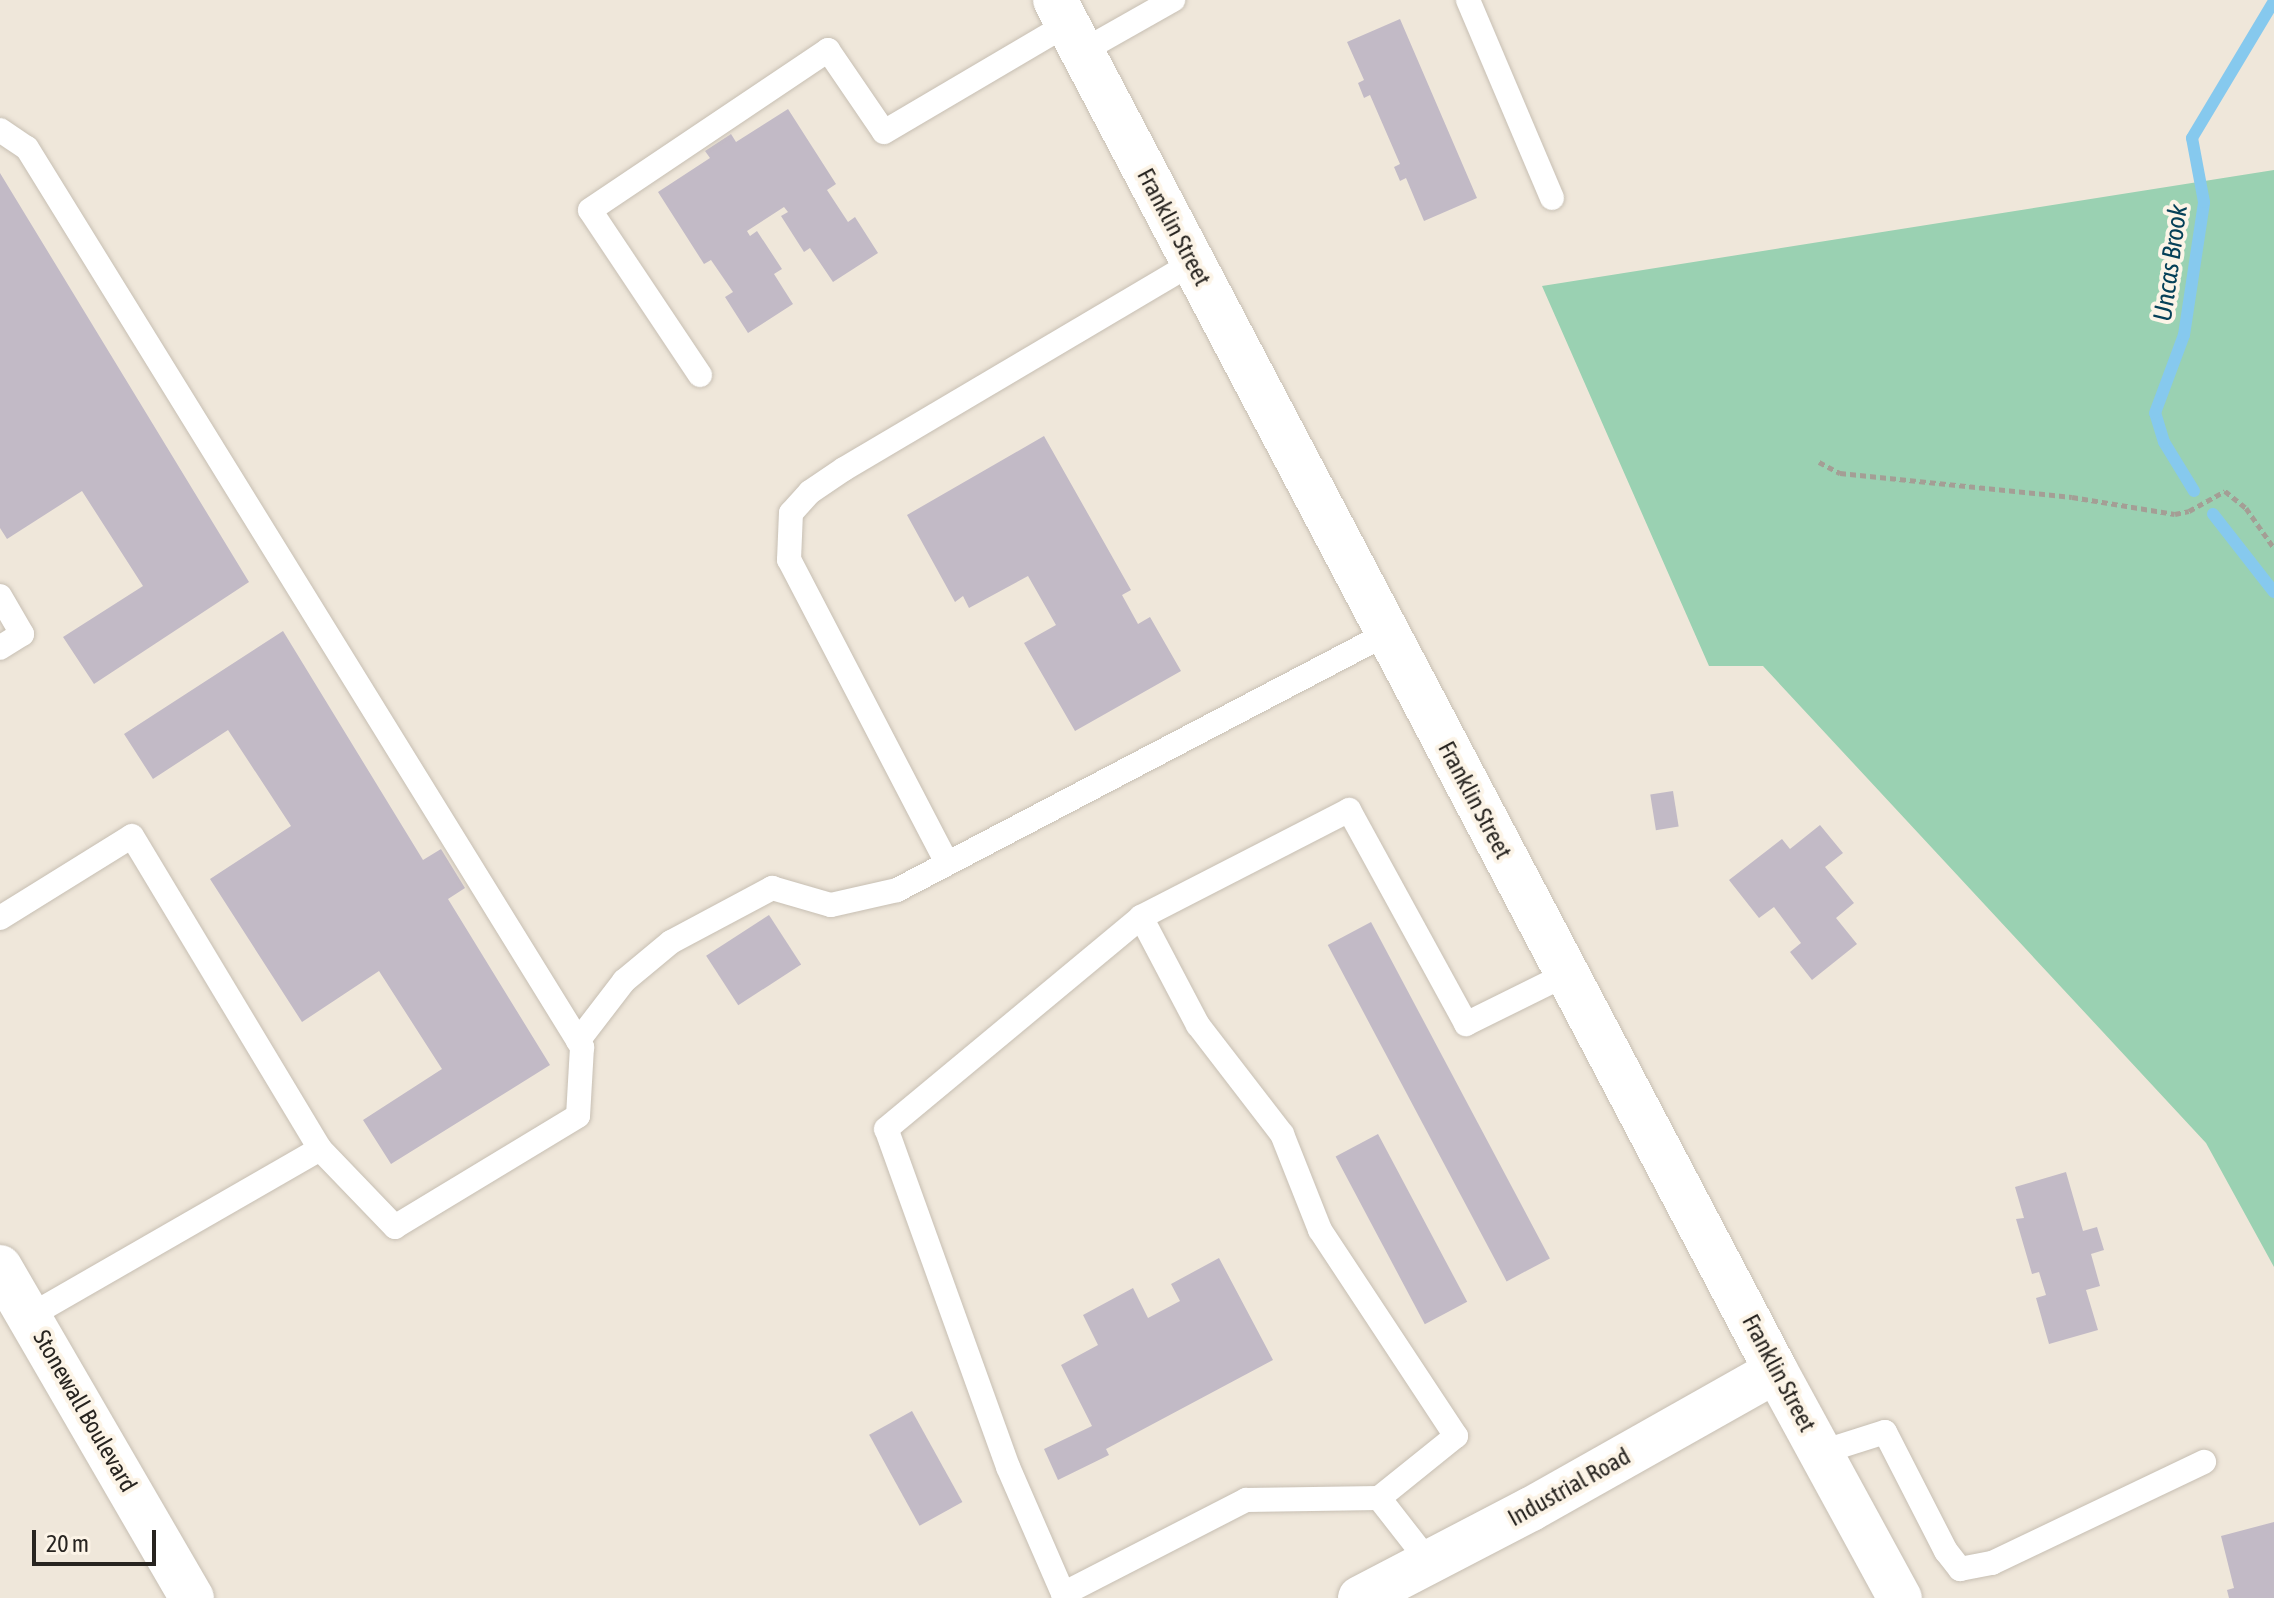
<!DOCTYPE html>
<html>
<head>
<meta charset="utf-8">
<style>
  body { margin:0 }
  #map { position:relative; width:2274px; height:1598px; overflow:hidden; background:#efe7da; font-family:"Asap Condensed",sans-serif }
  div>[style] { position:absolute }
  .green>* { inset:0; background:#9ad1b2 }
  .stream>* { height:12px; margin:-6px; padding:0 6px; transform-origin:6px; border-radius:6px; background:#86c9ee }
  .building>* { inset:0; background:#c2bac6; transform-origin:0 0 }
  .path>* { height:5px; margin-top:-2.5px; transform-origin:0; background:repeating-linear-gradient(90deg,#a49e95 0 6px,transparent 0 10px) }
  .roads { filter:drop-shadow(0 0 2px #c7bfb3) drop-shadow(0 0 2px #c7bfb3) }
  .lane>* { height:24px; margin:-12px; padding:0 12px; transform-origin:12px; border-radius:12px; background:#fff }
  .street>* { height:44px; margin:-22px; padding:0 22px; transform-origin:22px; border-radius:22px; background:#fff }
  .secondary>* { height:44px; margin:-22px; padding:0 22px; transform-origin:22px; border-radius:22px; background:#fff }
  span { translate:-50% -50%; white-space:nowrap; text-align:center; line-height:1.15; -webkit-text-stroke:8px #fcf4e7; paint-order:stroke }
  .street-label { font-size:24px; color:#272420 }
  .water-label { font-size:26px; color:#054058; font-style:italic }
  .scale { position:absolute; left:32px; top:1530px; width:124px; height:36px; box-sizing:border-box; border:4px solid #272420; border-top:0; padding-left:10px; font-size:24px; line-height:28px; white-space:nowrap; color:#272420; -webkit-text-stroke:6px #fcf4e7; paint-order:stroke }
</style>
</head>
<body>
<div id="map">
  <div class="green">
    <i style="clip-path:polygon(2274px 170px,2274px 1267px,2206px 1143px,1763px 666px,1709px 666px,1542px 286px)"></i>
  </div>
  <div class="stream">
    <i style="left:2194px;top:491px;width:57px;rotate:-121.5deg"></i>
    <i style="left:2164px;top:442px;width:30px;rotate:-107deg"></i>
    <i style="left:2155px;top:413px;width:83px;rotate:-69.6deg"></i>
    <i style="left:2184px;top:335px;width:134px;rotate:-81.4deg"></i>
    <i style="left:2204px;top:202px;width:65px;rotate:-100.6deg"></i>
    <i style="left:2192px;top:138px;width:160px;rotate:-59.1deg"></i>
    <i style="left:2213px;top:514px;width:99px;rotate:52deg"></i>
  </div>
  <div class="building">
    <i style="clip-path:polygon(1400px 19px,1477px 198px,1424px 221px,1406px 178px,1400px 181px,1394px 167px,1400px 164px,1370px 95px,1364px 98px,1358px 83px,1364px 80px,1347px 42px)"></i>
    <i style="clip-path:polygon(788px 109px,836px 184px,827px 190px,848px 222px,855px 217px,878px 253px,833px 282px,810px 248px,804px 252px,781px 216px,788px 212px,784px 207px,747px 231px,750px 236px,757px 231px,782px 269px,774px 274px,793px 304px,748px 333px,725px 297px,733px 292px,711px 260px,704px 264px,658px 192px,710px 158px,705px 151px,731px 134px,736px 142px)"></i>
    <i style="clip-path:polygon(0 173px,249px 582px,94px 684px,63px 637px,143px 586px,82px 491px,7px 539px,0 528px)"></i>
    <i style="clip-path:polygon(1044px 436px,1131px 590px,1122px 595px,1138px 624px,1150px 617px,1181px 671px,1075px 731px,1024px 643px,1056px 625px,1028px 576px,969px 608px,963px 596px,955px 602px,907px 515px)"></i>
    <i style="clip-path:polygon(283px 631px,423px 860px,441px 849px,465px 888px,448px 899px,550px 1065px,391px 1164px,363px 1120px,442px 1069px,379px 971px,302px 1022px,210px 879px,291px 826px,228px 730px,153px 779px,124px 734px)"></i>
    <i style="left:1673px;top:791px;width:36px;height:23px;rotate:81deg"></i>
    <i style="clip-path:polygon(1820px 825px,1843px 853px,1825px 867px,1854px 903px,1836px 918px,1857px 944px,1812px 980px,1790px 952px,1801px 943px,1774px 907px,1759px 918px,1729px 880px,1782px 839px,1790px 849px)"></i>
    <i style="left:769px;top:915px;width:59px;height:75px;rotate:57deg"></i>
    <i style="left:1371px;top:922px;width:381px;height:49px;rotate:62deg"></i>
    <i style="left:1378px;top:1134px;width:190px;height:48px;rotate:62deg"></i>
    <i style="clip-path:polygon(2066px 1172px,2083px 1231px,2097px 1227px,2104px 1250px,2091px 1254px,2100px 1286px,2086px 1290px,2098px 1330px,2049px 1344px,2036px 1298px,2046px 1295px,2039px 1272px,2032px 1274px,2016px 1219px,2024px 1218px,2015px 1187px)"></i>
    <i style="clip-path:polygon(1219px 1258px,1273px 1360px,1106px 1449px,1109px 1455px,1058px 1480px,1044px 1449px,1092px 1426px,1061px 1365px,1098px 1345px,1083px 1315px,1133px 1288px,1148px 1318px,1180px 1301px,1171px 1284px)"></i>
    <i style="left:912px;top:1411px;width:104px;height:49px;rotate:61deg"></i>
    <i style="clip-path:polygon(2274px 1522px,2274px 1598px,2229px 1598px,2227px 1590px,2234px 1588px,2221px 1536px)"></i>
  </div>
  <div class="path">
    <i style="left:1819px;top:462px;width:24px;rotate:28deg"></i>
    <i style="left:1840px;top:473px;width:233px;rotate:5.9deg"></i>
    <i style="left:2072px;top:497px;width:104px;rotate:9.4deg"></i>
    <i style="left:2175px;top:514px;width:14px;rotate:-12deg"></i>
    <i style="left:2189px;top:511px;width:41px;rotate:-29.1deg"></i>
    <i style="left:2225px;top:491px;width:27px;rotate:39deg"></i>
    <i style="left:2246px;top:508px;width:49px;rotate:55deg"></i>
  </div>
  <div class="roads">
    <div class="lane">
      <i style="left:1468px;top:0;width:215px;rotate:67deg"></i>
      <i style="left:1081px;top:52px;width:106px;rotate:-29.5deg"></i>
      <i style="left:0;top:130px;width:32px;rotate:34deg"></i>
      <i style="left:27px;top:148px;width:1057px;rotate:58.31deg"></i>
      <i style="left:582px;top:1047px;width:69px;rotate:93.3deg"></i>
      <i style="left:578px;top:1116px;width:214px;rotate:148.8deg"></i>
      <i style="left:395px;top:1227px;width:108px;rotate:-133.9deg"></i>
      <i style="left:700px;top:375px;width:198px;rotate:-123.7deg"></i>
      <i style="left:590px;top:210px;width:287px;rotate:-33.9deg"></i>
      <i style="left:828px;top:50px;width:99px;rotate:55.7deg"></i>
      <i style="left:884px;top:132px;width:212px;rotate:-30.5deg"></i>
      <i style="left:0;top:596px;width:44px;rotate:59.9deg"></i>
      <i style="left:22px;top:634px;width:26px;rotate:148deg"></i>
      <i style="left:947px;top:863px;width:342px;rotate:-117.5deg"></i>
      <i style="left:789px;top:560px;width:47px;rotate:-87.6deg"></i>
      <i style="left:791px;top:513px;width:28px;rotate:-48deg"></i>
      <i style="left:810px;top:492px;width:41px;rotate:-34.1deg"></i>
      <i style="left:844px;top:469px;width:405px;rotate:-30.6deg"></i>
      <i style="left:1141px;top:917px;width:122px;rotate:62.2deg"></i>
      <i style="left:1198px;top:1025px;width:138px;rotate:52.4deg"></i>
      <i style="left:1282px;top:1134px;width:103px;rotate:68.4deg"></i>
      <i style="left:1320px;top:1230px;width:247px;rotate:56.6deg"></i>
      <i style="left:1456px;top:1436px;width:99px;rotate:141.2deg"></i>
      <i style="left:0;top:918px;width:155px;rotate:-31.8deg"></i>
      <i style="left:132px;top:836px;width:365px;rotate:59deg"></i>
      <i style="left:320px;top:1149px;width:335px;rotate:150.1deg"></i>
      <i style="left:578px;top:1041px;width:76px;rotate:-52.5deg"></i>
      <i style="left:624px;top:981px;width:61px;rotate:-39.7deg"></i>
      <i style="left:671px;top:942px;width:115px;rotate:-28.1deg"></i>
      <i style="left:772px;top:888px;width:61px;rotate:16.1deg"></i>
      <i style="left:831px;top:905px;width:68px;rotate:-12.8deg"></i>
      <i style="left:897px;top:890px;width:554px;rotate:-27.63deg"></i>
      <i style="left:1822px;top:1452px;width:66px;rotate:-17.6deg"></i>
      <i style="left:1885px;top:1432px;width:134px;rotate:62.9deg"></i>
      <i style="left:1946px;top:1551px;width:23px;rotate:52deg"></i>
      <i style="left:1960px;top:1569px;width:33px;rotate:-11deg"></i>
      <i style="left:1992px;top:1563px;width:235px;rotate:-25.5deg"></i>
      <i style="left:1063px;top:1594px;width:206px;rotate:-27.2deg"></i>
      <i style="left:1246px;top:1500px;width:133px;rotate:-0.9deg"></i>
      <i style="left:1379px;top:1498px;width:81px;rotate:52deg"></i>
      <i style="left:1065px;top:1598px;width:143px;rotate:-113.5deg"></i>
      <i style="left:1008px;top:1467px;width:359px;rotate:-109.8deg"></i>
      <i style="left:886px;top:1129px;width:332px;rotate:-39.7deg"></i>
      <i style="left:1141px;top:917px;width:234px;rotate:-27.2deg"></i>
      <i style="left:1349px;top:810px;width:244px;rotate:61.3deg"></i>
      <i style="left:1466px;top:1024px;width:113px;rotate:-26.3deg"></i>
    </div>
    <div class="street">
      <i style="left:0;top:1267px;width:383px;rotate:59.9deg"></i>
      <i style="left:1360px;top:1598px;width:193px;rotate:-27.5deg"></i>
      <i style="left:1531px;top:1509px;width:281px;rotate:-29.4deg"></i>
    </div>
    <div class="secondary">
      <i style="left:1055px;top:0;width:1549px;rotate:62.26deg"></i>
      <i style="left:1776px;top:1371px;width:259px;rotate:61.4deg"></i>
    </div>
  </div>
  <div class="street-label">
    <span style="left:1174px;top:227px;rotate:62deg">Franklin Street</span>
    <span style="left:1475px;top:800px;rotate:62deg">Franklin Street</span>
    <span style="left:1779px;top:1373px;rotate:62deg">Franklin Street</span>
    <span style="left:85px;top:1411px;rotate:60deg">Stonewall Boulevard</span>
    <span style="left:1569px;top:1487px;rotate:-29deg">Industrial Road</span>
  </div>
  <div class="water-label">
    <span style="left:2171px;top:263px;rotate:-82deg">Uncas Brook</span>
  </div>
  <div class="scale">20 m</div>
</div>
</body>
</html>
